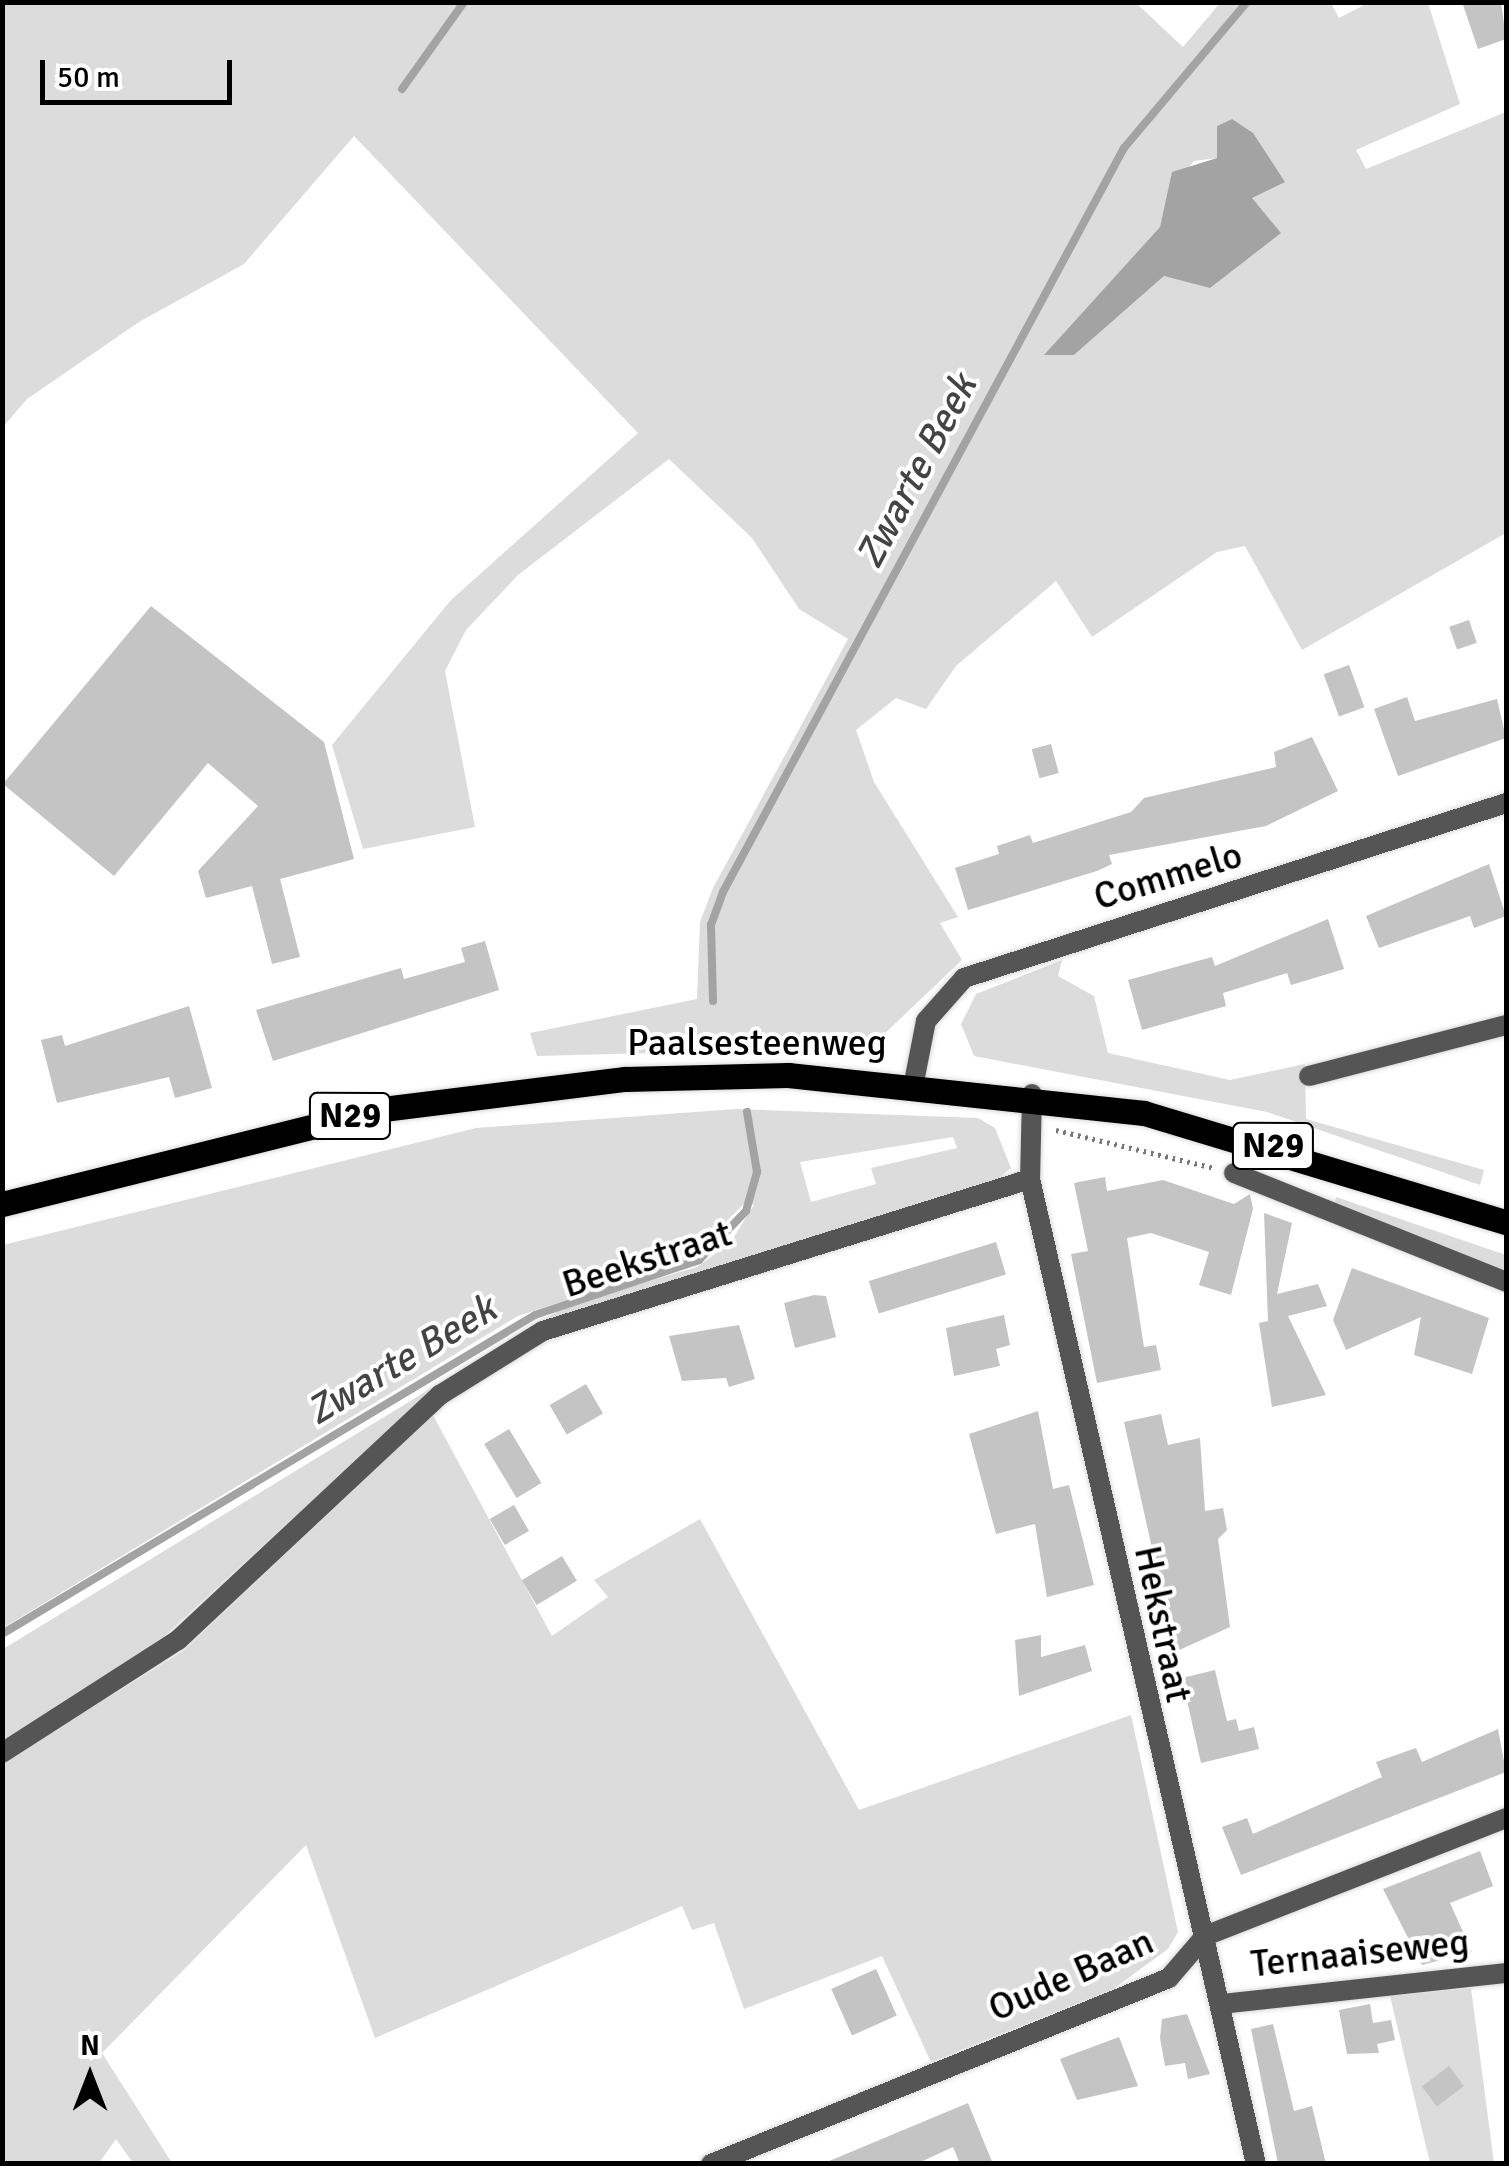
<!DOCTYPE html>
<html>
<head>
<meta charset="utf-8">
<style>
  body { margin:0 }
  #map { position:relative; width:1509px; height:2166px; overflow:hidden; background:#fff; font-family:Signika,sans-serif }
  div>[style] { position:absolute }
  .green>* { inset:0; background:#dcdcdc }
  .water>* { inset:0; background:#a3a3a3 }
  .stream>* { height:8px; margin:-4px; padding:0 4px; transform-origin:4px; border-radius:4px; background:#a3a3a3 }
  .building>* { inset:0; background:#c4c4c4; transform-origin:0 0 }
  .path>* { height:5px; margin-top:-2.5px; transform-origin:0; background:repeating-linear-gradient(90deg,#777 0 2.5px,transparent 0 7.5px) }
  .roads { filter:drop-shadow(0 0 2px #dbdbdb) drop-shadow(0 0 2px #dbdbdb) }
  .street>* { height:20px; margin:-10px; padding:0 10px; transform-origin:10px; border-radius:10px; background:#555 }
  .primary>* { height:25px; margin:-12.5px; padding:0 12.5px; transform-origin:12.5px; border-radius:12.5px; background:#000 }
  span { translate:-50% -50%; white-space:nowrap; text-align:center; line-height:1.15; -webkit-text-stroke:8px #fff; paint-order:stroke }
  .shield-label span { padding:2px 8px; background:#fff; border:2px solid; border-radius:8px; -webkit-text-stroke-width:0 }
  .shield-label { font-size:35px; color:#000; font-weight:700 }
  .street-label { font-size:38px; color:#000 }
  .water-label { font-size:40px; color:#444; font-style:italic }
  .frame { position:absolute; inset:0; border:5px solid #000; pointer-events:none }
  .north { position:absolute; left:40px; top:2026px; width:100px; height:100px; -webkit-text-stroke:8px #fff; paint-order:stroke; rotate:0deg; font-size:28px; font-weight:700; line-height:40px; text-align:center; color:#000 }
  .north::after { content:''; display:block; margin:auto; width:35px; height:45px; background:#000; clip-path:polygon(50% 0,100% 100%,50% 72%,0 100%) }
  .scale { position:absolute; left:40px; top:60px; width:192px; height:45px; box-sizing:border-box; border:5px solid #000; border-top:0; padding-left:12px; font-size:30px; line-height:35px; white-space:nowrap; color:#000; -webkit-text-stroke:8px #fff; paint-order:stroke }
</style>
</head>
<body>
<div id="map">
  <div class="green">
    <i style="clip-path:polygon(evenodd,1135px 2px,1183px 47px,1220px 3px,1331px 3px,1339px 18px,1368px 3px,1428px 3px,1460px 104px,1356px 150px,1366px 169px,1506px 112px,1506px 533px,1302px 650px,1245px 546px,1217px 552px,1092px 637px,1056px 581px,956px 666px,926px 709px,896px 698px,856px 730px,874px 782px,958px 917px,940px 923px,962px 960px,881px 1037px,839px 1048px,537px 1056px,530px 1033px,697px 999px,700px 922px,713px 888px,848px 639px,799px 609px,752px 538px,669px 459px,518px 575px,466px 630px,445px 671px,475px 827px,363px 849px,332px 745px,451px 600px,638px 433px,354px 136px,244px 264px,139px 322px,27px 399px,3px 427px,3px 3px,1135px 2px,1232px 119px,1251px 198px,1280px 232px,1193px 279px,1164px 276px,1074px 355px,1045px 355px,1160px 227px,1169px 190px,1194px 161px,1217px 158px,1217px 126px,1232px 119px)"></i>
    <i style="clip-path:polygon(1062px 960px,1058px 976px,1094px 996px,1108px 1053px,1230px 1080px,1305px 1064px,1306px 1119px,1484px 1170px,1480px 1185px,1267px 1112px,974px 1056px,961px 1024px,976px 994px)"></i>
    <i style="clip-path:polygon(evenodd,736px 1109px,978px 1118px,995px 1128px,1011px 1168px,996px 1180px,542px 1324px,407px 1413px,162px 1638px,3px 1741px,3px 1649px,568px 1305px,697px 1267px,730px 1243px,754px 1205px,746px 1202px,686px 1261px,518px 1316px,3px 1628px,3px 1245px,476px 1128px,736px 1109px,953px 1137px,957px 1148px,871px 1168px,876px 1184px,811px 1202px,800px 1162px,953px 1137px)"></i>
    <i style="clip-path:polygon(1336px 1197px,1506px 1255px,1506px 1272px,1334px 1207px)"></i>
    <i style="clip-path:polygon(433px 1415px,552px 1636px,608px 1597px,594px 1580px,700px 1519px,859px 1810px,1131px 1715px,1178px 1932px,1168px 1949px,1113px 1989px,931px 2062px,882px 1956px,744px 2009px,714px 1923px,692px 1930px,682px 1906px,375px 2038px,306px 1845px,102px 2053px,172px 2163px,133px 2163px,116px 2139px,99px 2163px,3px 2164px,3px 1762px,182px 1652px)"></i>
    <i style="clip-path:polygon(1471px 1988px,1494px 2163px,1430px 2163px,1390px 1996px)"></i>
  </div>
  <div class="water">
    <i style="clip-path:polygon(1232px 119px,1253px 133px,1285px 182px,1252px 198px,1281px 233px,1210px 288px,1164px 276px,1074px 355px,1044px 355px,1160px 227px,1172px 172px,1217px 158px,1217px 126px)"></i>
  </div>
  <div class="stream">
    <i style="left:402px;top:89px;width:107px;rotate:-54.5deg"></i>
    <i style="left:713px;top:1001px;width:76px;rotate:-91.5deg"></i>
    <i style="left:711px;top:925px;width:35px;rotate:-70deg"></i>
    <i style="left:723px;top:892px;width:845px;rotate:-61.68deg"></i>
    <i style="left:1124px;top:148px;width:191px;rotate:-49.9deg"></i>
    <i style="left:2px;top:1634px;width:621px;rotate:-30.9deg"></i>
    <i style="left:535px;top:1315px;width:173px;rotate:-18.5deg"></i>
    <i style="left:699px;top:1260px;width:68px;rotate:-46.2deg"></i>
    <i style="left:746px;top:1211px;width:41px;rotate:-74.2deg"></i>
    <i style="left:757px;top:1172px;width:61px;rotate:-99.5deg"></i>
  </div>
  <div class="building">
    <i style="clip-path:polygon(1462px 2px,1501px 2px,1506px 39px,1478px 49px)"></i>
    <i style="clip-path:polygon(151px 606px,324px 742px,354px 859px,280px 879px,300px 957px,272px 964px,252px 886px,206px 898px,198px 871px,258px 806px,208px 763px,114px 876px,3px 784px)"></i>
    <i style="left:1469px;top:620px;width:24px;height:21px;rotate:71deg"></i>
    <i style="left:1349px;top:665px;width:45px;height:27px;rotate:70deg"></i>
    <i style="clip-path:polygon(1407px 697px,1415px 721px,1497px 699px,1506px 738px,1398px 776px,1374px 709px)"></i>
    <i style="clip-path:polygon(1312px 737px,1338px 791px,1266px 826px,1109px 855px,1112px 864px,1097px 871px,968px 910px,955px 868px,999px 854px,997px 846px,1030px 835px,1033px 843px,1131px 812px,1144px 798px,1276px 767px,1274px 752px)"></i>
    <i style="left:1051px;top:744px;width:30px;height:20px;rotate:75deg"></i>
    <i style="clip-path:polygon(1489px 864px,1506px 916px,1474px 928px,1470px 916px,1379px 948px,1366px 916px)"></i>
    <i style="clip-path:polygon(1328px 919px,1344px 969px,1291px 985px,1287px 973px,1223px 993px,1226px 1006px,1142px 1030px,1128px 980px,1212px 957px,1215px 966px)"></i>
    <i style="clip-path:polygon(485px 941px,499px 990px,273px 1061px,256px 1010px,401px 968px,404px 979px,465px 962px,461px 948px)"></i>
    <i style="clip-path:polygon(189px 1006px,212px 1088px,175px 1098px,169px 1077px,57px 1103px,41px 1040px,62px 1035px,65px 1046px)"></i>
    <i style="clip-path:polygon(1105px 1177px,1107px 1191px,1163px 1180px,1234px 1204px,1250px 1194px,1253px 1209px,1231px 1295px,1199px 1285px,1209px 1252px,1151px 1233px,1127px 1238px,1144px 1347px,1156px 1345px,1161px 1370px,1097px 1383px,1071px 1254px,1088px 1251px,1074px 1183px)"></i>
    <i style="clip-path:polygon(1264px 1213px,1292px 1223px,1277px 1294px,1318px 1284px,1327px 1306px,1288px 1316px,1326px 1395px,1272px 1407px,1259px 1323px,1268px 1321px)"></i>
    <i style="left:996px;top:1242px;width:34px;height:133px;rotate:73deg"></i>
    <i style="clip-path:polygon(1352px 1268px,1489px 1318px,1472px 1374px,1414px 1355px,1421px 1317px,1346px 1350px,1333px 1320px)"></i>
    <i style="clip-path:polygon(814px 1295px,826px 1296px,836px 1337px,795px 1348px,784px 1303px)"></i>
    <i style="clip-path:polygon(1004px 1315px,1010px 1345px,996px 1349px,1000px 1366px,954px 1376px,946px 1328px)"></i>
    <i style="clip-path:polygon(739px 1325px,755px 1379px,729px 1387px,726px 1378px,682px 1381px,669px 1336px)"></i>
    <i style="left:586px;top:1384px;width:34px;height:42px;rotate:60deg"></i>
    <i style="clip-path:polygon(1038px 1411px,1053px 1489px,1069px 1485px,1094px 1585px,1047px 1597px,1035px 1524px,996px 1534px,969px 1434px)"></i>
    <i style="clip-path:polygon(1161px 1414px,1168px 1445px,1200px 1438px,1205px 1511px,1223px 1508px,1227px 1530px,1218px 1539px,1230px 1627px,1175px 1652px,1124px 1422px)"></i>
    <i style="left:509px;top:1429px;width:63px;height:29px;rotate:59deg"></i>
    <i style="left:514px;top:1505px;width:30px;height:28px;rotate:60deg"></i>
    <i style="left:562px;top:1556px;width:29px;height:47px;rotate:59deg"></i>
    <i style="clip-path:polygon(1041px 1635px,1041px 1657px,1085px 1645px,1092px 1671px,1019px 1696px,1015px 1640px)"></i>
    <i style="clip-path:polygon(1215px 1670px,1227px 1721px,1236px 1719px,1239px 1731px,1254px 1727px,1259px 1749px,1201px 1763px,1182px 1678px)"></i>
    <i style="clip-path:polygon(1498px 1729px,1506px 1772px,1241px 1875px,1222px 1827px,1247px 1818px,1253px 1834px,1382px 1777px,1376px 1762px,1416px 1748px,1422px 1762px)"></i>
    <i style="clip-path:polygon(1480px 1851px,1493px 1886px,1450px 1903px,1472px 1952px,1422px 1965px,1383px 1889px)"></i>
    <i style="left:876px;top:1969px;width:51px;height:49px;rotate:66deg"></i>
    <i style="clip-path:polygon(1370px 2004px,1373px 2023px,1391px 2020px,1395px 2040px,1377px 2044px,1379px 2053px,1347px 2054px,1339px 2010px)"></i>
    <i style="clip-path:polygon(1187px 2014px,1210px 2074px,1188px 2079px,1185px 2063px,1165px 2066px,1160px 2038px,1162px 2019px)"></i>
    <i style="clip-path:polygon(1273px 2024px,1294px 2111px,1312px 2106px,1326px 2164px,1278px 2164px,1251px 2029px)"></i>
    <i style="clip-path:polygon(1119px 2037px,1138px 2086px,1077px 2100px,1060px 2059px)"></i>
    <i style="left:1449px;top:2066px;width:25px;height:34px;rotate:53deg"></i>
    <i style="clip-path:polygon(968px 2103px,993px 2164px,960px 2164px,953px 2147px,916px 2164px,822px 2164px)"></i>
  </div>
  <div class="path">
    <i style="left:1056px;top:1130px;width:163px;rotate:13.5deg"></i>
  </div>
  <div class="roads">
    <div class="street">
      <i style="left:1309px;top:1076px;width:203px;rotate:-14.5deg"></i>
      <i style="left:914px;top:1082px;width:62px;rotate:-78.9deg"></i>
      <i style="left:926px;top:1021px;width:57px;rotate:-48.5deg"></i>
      <i style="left:964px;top:978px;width:570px;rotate:-17.89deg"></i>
      <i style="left:1032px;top:1094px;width:85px;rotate:91.3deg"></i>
      <i style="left:1030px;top:1179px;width:1011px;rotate:77.08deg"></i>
      <i style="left:1234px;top:1173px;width:293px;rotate:21.8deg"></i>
      <i style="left:2px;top:1753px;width:209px;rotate:-32.7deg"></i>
      <i style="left:178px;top:1640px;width:359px;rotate:-43.1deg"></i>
      <i style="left:440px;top:1395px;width:121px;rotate:-31.9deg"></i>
      <i style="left:543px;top:1331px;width:510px;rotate:-17.33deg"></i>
      <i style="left:1221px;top:2004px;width:287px;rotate:-6.2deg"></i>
      <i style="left:711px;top:2164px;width:494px;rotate:-22.1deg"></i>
      <i style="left:1169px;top:1978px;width:55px;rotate:-49.4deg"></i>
      <i style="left:1205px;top:1936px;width:323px;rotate:-21.4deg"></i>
    </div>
    <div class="primary">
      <i style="left:2px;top:1204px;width:393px;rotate:-14deg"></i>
      <i style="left:383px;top:1109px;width:244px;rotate:-7.1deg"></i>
      <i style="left:625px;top:1079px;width:163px;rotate:-1.4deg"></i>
      <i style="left:788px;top:1075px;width:358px;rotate:6.1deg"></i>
      <i style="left:1144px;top:1113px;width:378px;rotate:16.8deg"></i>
    </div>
  </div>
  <div class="shield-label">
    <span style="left:350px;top:1116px">N29</span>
    <span style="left:1273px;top:1146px">N29</span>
  </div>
  <div class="street-label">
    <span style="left:1168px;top:876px;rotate:-17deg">Commelo</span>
    <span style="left:757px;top:1043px">Paalsesteenweg</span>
    <span style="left:647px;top:1259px;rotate:-18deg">Beekstraat</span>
    <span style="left:1163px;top:1624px;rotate:78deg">Hekstraat</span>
    <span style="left:1360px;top:1953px;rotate:-6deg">Ternaaiseweg</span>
    <span style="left:1071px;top:1975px;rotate:-24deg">Oude Baan</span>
  </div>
  <div class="water-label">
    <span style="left:916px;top:471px;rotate:-62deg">Zwarte Beek</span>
    <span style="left:401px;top:1360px;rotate:-31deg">Zwarte Beek</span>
  </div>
  <div class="frame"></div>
  <div class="north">N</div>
  <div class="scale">50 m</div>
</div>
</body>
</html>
